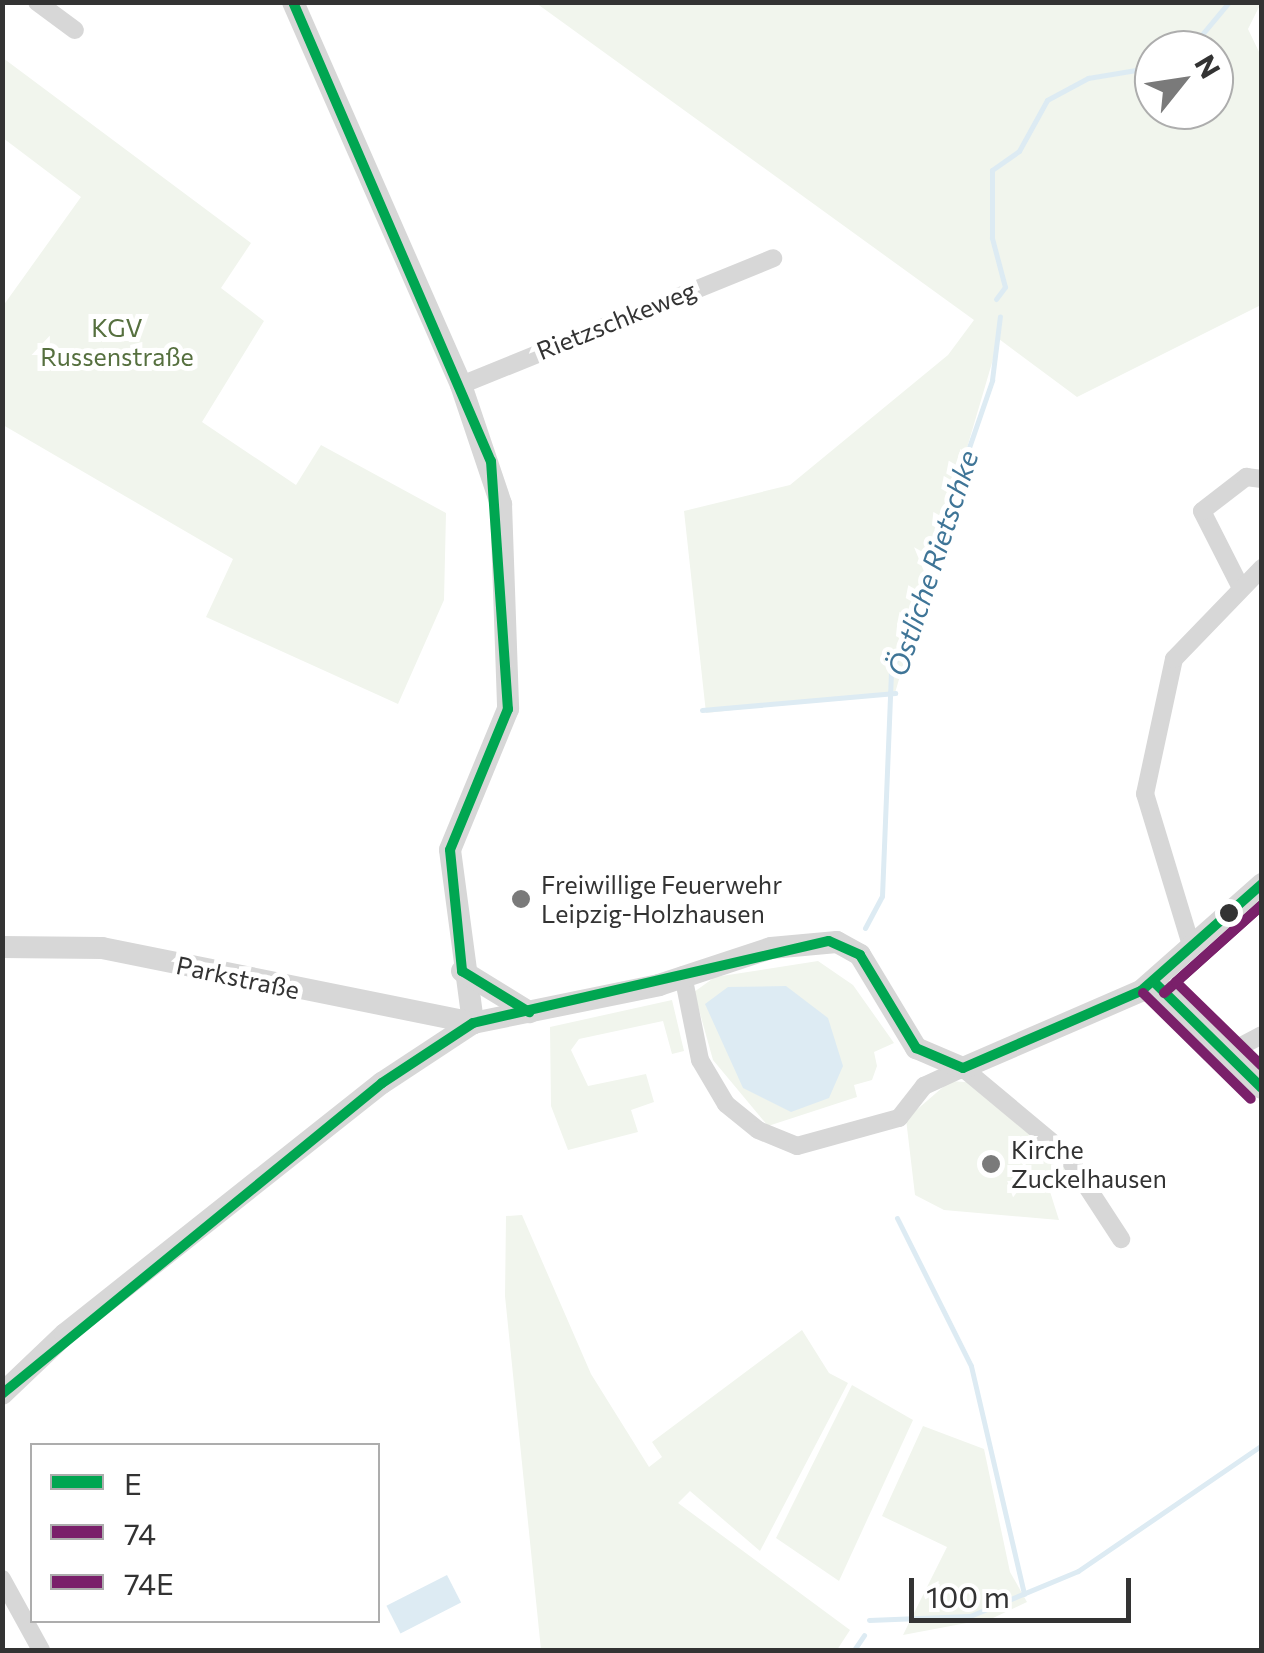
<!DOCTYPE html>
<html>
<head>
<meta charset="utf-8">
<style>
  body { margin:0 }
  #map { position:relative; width:1264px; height:1653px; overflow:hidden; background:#fff; font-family:Commissioner,sans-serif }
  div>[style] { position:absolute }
  .green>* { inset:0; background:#f1f5ed }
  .water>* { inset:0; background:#ddebf3; transform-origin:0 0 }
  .stream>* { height:5px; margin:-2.5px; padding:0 2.5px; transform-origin:2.5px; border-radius:2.5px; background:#ddebf3 }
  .minor>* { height:18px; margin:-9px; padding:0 9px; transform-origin:9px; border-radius:9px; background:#d7d7d7 }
  .tertiary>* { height:22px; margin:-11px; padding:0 11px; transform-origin:11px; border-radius:11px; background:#d7d7d7 }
  .bus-1>* { height:10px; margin:-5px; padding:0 5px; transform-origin:5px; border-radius:5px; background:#00a651 }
  .bus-2>* { height:10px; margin:-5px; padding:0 5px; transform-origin:5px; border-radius:5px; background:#7a206a }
  .bus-3>* { height:10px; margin:-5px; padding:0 5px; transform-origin:5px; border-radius:5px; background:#7a206a }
  .dots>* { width:28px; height:28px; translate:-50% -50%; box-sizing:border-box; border:5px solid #fff; border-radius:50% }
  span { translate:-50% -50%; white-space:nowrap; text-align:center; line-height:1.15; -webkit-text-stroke:10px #fff; paint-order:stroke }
  .street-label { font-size:25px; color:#333 }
  .park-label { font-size:25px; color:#56703f }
  .poi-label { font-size:25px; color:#333 }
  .left { translate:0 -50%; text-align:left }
  .water-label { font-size:28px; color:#3f7597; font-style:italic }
  .frame { position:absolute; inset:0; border:5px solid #333; pointer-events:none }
  .legend { position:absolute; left:30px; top:1443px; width:350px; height:180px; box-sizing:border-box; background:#fff; border:2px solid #adadad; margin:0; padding:12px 18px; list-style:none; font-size:30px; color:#333 }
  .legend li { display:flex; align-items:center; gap:20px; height:50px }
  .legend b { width:50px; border:2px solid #adadad }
  .north { position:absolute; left:1134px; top:30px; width:100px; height:100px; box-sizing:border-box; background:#fff; border:2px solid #adadad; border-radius:50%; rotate:60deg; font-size:28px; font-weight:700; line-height:40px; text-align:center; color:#333 }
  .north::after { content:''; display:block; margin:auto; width:35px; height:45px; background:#7a7a7a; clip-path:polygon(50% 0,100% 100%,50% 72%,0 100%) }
  .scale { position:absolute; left:909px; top:1578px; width:222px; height:45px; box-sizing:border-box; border:5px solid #333; border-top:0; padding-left:12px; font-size:30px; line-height:35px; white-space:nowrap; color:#333; -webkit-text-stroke:8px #fff; paint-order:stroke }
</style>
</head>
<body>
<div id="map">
  <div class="green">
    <i style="clip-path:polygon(evenodd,536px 3px,1261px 3px,1248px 29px,1261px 56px,1261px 305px,1077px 397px,999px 339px,895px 693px,706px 713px,684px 511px,790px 485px,948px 355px,974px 320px,536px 3px,1154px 50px,1214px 50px,1214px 110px,1154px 110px,1154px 50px)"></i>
    <i style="clip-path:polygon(3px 58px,251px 243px,221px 288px,264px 321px,202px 422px,296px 485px,321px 445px,446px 513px,444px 600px,398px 704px,206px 617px,233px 559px,3px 425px,3px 306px,81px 197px,3px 138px)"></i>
    <i style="clip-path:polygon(818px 961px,853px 985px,894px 1043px,874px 1052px,877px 1066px,872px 1080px,854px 1085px,857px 1097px,768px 1126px,713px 1060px,694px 992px,715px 977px)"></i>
    <i style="clip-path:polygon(672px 1000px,684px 1051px,672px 1054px,663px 1021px,579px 1039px,571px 1050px,588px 1086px,646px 1074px,654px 1102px,631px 1110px,638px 1132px,568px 1150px,551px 1106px,550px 1027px)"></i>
    <i style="clip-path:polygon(950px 1081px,979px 1083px,1067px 1161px,1067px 1171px,1046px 1179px,1059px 1220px,944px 1210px,915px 1195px,906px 1119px)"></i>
    <i style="clip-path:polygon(522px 1215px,591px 1374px,649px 1467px,662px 1457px,652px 1442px,802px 1330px,829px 1373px,848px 1383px,760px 1551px,690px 1491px,678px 1503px,850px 1630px,837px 1650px,541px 1650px,505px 1296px,506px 1216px)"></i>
    <i style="clip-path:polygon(852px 1385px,913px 1420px,839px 1581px,776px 1538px)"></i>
    <i style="clip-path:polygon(923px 1426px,984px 1449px,1010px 1572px,1027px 1602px,993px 1618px,903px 1635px,947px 1547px,882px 1516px)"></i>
  </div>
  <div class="water">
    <i style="clip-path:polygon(786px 986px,828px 1018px,843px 1066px,829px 1098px,791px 1112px,743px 1088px,705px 1004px,728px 987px)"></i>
    <i style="left:447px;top:1575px;width:31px;height:68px;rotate:63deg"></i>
  </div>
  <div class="stream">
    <i style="left:1189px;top:50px;width:62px;rotate:-50.2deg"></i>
    <i style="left:996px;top:299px;width:15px;rotate:-53deg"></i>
    <i style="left:1005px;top:287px;width:51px;rotate:-104.9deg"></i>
    <i style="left:992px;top:238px;width:68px;rotate:-90deg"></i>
    <i style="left:992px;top:170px;width:33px;rotate:-35deg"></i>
    <i style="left:1019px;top:151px;width:58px;rotate:-61.2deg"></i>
    <i style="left:1047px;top:100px;width:47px;rotate:-28.2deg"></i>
    <i style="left:1088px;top:78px;width:67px;rotate:-9.5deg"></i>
    <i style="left:702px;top:710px;width:194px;rotate:-5deg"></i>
    <i style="left:865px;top:928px;width:36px;rotate:-62deg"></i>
    <i style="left:882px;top:896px;width:222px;rotate:-87.7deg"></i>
    <i style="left:891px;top:674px;width:311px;rotate:-71deg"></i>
    <i style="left:992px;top:380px;width:64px;rotate:-82.9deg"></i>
    <i style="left:897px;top:1218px;width:165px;rotate:63.4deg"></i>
    <i style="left:971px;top:1366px;width:234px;rotate:76.9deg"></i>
    <i style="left:869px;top:1620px;width:101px;rotate:-2.3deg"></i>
    <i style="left:970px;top:1616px;width:117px;rotate:-22.6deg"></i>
    <i style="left:1078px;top:1571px;width:223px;rotate:-34.4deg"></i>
    <i style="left:854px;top:1650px;width:18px;rotate:-56deg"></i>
  </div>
  <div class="minor">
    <i style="left:37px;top:2px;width:47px;rotate:36.4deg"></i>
    <i style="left:461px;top:385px;width:337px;rotate:-22.1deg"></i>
    <i style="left:1241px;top:588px;width:86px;rotate:-116.9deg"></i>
    <i style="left:1202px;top:511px;width:56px;rotate:-37.7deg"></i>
    <i style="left:1246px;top:477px;width:16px;rotate:7deg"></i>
    <i style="left:1191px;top:945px;width:158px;rotate:-106.9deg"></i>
    <i style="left:1145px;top:794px;width:138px;rotate:-77.9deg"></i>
    <i style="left:1174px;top:659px;width:127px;rotate:-46deg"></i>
    <i style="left:683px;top:975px;width:87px;rotate:78.7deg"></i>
    <i style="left:700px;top:1060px;width:51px;rotate:59.4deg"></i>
    <i style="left:726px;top:1104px;width:41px;rotate:39.1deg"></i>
    <i style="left:758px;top:1130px;width:42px;rotate:22.3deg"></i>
    <i style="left:797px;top:1146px;width:106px;rotate:-15.4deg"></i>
    <i style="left:899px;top:1118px;width:41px;rotate:-52deg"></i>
    <i style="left:924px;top:1086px;width:43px;rotate:-24.8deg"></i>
    <i style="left:963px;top:1068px;width:133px;rotate:39.8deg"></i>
    <i style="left:1065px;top:1153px;width:103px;rotate:56.9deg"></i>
    <i style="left:1228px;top:1053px;width:38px;rotate:-28deg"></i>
    <i style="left:2px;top:1579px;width:81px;rotate:61.2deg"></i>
  </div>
  <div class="tertiary">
    <i style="left:293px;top:2px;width:418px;rotate:66.3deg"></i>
    <i style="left:461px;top:385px;width:126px;rotate:71.4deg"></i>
    <i style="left:501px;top:504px;width:205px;rotate:88deg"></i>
    <i style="left:508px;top:709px;width:152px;rotate:112.4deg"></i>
    <i style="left:450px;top:850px;width:175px;rotate:82.4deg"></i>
    <i style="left:2px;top:947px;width:100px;rotate:0.6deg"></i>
    <i style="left:102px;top:948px;width:379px;rotate:11.4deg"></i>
    <i style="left:473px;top:1023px;width:190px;rotate:-11.5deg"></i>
    <i style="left:659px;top:985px;width:118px;rotate:-18.3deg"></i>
    <i style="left:771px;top:948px;width:66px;rotate:-5.2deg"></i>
    <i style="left:837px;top:942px;width:26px;rotate:29deg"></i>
    <i style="left:860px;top:955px;width:109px;rotate:58.9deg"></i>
    <i style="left:916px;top:1048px;width:51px;rotate:23.1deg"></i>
    <i style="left:963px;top:1068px;width:194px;rotate:-23.4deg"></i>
    <i style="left:1141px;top:991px;width:162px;rotate:-41.5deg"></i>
    <i style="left:462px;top:971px;width:79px;rotate:31.5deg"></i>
    <i style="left:1154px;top:982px;width:151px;rotate:44.5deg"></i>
    <i style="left:2px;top:1394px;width:87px;rotate:-43.6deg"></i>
    <i style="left:65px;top:1334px;width:404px;rotate:-38.4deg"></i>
    <i style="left:382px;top:1083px;width:109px;rotate:-33.4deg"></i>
  </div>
  <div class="bus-1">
    <i style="left:293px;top:2px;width:500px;rotate:66.7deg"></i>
    <i style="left:491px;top:461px;width:249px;rotate:86.1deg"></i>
    <i style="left:508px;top:709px;width:152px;rotate:112.4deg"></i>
    <i style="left:450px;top:850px;width:122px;rotate:84.3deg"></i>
    <i style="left:462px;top:971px;width:79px;rotate:31.5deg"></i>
    <i style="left:1154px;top:982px;width:151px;rotate:44.5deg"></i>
    <i style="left:2px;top:1394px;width:491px;rotate:-39.3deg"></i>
    <i style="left:382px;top:1083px;width:109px;rotate:-33.4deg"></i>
    <i style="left:473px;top:1023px;width:365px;rotate:-13deg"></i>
    <i style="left:829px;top:941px;width:34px;rotate:24deg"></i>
    <i style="left:860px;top:955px;width:109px;rotate:58.9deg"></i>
    <i style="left:916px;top:1048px;width:51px;rotate:23.1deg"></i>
    <i style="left:963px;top:1068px;width:194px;rotate:-23.4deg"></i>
    <i style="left:1141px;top:991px;width:162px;rotate:-41.5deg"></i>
  </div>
  <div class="bus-2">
    <i style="left:1143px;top:993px;width:151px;rotate:44.5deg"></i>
    <i style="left:1164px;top:993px;width:132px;rotate:-41.9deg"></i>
  </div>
  <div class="bus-3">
    <i style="left:1262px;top:905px;width:115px;rotate:138.2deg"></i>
    <i style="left:1176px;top:982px;width:120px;rotate:44.3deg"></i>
  </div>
  <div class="dots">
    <i style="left:521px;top:899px;background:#7a7a7a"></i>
    <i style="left:1229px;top:913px;background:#333"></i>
    <i style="left:991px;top:1164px;background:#7a7a7a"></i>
  </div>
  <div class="street-label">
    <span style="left:616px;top:320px;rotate:-22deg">Rietzschkeweg</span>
    <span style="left:238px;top:977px;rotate:12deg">Parkstraße</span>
  </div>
  <div class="park-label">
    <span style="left:117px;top:342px">KGV<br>Russenstraße</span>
  </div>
  <div class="poi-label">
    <span class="left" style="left:541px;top:899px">Freiwillige Feuerwehr<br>Leipzig-Holzhausen</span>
    <span class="left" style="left:1011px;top:1164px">Kirche<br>Zuckelhausen</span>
  </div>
  <div class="water-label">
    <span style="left:932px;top:563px;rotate:-72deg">Östliche Rietschke</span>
  </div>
  <div class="frame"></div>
  <ul class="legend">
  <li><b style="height:12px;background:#00a651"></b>E</li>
  <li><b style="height:12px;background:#7a206a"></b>74</li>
  <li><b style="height:12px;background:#7a206a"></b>74E</li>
  </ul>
  <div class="north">N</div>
  <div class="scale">100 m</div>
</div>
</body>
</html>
